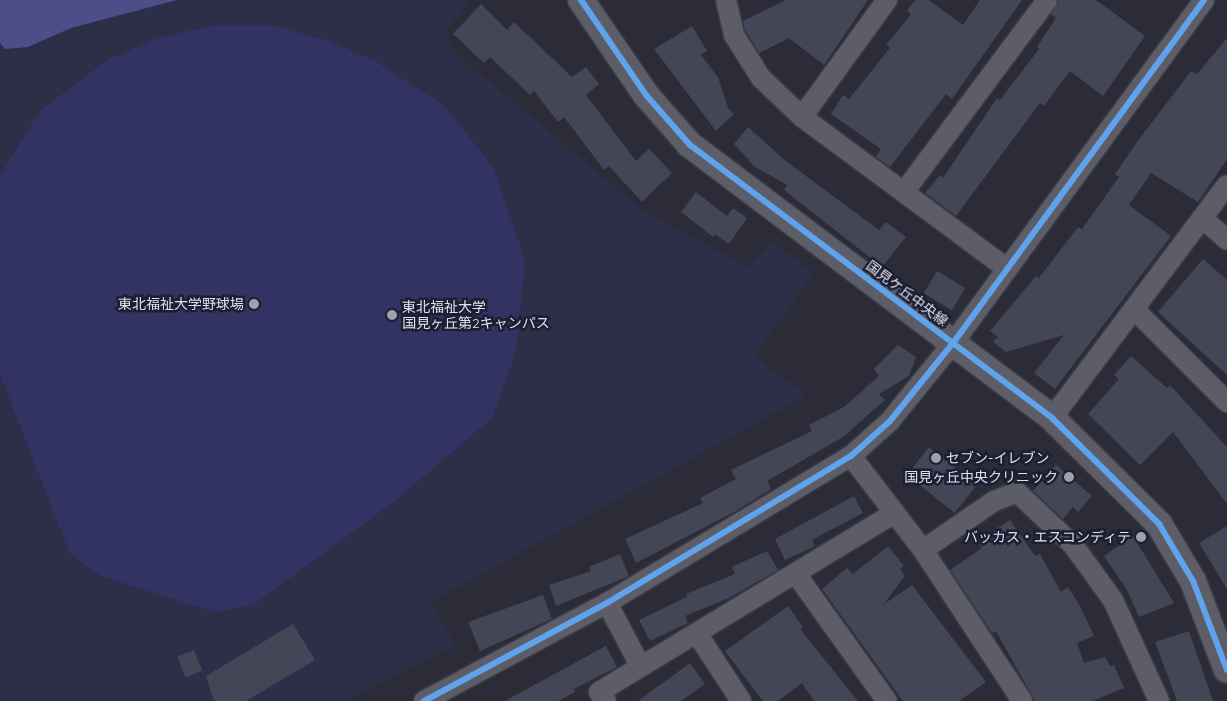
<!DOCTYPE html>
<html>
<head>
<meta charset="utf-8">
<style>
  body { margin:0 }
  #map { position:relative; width:1227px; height:701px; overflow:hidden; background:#2b2c37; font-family:Quicksand,"Noto Sans JP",sans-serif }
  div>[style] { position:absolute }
  .built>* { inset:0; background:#2d2f48 }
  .green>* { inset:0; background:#333363 }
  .forest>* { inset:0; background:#4b4e89 }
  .building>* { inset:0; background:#444556; transform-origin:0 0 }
  .roads { filter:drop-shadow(0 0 1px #494a54) drop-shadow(0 0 1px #494a54) }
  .minor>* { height:20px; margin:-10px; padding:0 10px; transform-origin:10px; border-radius:10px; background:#5d5d67 }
  .tertiary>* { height:26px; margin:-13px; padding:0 13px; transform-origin:13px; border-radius:13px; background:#5d5d67 }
  .cycleway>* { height:6px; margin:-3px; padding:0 3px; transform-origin:3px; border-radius:3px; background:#60a3ed }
  .dots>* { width:14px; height:14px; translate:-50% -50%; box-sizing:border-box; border:2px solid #1c1e32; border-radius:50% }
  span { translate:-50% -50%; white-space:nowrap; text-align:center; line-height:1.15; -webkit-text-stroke:5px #1c1e32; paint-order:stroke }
  .street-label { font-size:14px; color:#dee0ef }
  .poi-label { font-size:14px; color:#dee0ef }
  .right { translate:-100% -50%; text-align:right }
  .left { translate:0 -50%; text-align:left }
</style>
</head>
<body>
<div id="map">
  <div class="built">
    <i style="clip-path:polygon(69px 0,466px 0,467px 3px,445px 33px,459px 56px,645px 212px,749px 267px,772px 242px,814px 273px,754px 356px,807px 395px,431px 602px,456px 645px,344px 701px,0 701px,0 39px)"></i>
  </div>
  <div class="green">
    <i style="clip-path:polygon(271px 25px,329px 41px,375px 61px,446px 107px,494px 169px,525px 260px,516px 352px,492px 418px,396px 500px,253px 605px,215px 612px,101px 576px,70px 554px,0 374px,0 176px,40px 111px,106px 61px,155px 39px,209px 26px)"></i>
  </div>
  <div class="forest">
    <i style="clip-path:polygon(0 0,177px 0,71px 28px,28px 47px,5px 49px,0 43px)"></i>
  </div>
  <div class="building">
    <i style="clip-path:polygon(786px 0,868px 0,824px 65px,789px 38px,759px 53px,745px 30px,743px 21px)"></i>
    <i style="clip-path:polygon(915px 0,929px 0,963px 25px,980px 0,1022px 0,952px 99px,946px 94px,890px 167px,876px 157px,881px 149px,831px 114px,843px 95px,849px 99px,890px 48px,886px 45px,911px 14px,907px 11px)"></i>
    <i style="clip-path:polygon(1059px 0,1096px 0,1145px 36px,1103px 96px,1070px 71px,1044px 106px,1040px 103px,956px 216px,925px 193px,940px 175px,943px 178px,997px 98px,1000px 100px,1039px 49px,1037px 47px,1056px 18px,1051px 14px)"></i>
    <i style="clip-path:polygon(481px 4px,507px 30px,514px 22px,572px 77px,586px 67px,599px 84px,586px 95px,636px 161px,649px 149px,672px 173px,642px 202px,609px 166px,604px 170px,564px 117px,558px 122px,534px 91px,530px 95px,490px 57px,484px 63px,453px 34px)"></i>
    <i style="clip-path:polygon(692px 26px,707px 51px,701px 55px,718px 77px,728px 108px,734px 114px,716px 131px,654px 49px)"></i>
    <i style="clip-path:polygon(1227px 38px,1227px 159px,1198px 202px,1151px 173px,1129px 205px,1171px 236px,1055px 389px,1034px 373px,1064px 335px,1006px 352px,993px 342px,998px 337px,990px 331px,1036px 276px,1039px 278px,1078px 227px,1082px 229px,1119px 177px,1115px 174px,1137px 142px,1191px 71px,1197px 74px)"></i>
    <i style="clip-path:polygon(748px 127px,787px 162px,879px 230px,886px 222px,906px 237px,882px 267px,784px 190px,787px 185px,754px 166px,734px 144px)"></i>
    <i style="clip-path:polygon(696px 192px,727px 216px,733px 208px,747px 218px,729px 244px,715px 234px,713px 237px,681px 212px)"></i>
    <i style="clip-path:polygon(1203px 259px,1227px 280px,1227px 375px,1158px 312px)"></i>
    <i style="left:937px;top:271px;width:33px;height:26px;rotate:31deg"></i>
    <i style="clip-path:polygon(898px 345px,916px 357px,909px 376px,879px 394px,885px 400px,843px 437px,767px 481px,771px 489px,736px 511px,636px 563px,625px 539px,703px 503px,700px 498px,736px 479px,731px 470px,812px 431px,809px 425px,844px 407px,879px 376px,874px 369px)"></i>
    <i style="clip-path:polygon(1131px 356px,1167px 388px,1170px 385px,1227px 447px,1227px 504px,1173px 432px,1140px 465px,1088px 414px,1119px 379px,1114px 375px)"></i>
    <i style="left:929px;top:447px;width:61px;height:36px;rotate:38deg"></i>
    <i style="clip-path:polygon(1056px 465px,1092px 496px,1078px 512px,1073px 507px,1063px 519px,1033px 491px)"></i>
    <i style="clip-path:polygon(854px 496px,863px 513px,812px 540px,815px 546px,785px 560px,775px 539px)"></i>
    <i style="clip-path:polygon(1010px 520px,1035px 556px,1040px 554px,1061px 592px,1068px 587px,1080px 606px,1094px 636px,1077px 643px,1084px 663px,1105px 657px,1110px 666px,1114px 665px,1124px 688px,1092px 701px,1035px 701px,996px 631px,992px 633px,950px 570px,982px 548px,977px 541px)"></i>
    <i style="clip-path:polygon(1227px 526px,1227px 589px,1199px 543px)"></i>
    <i style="clip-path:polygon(1133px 536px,1174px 603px,1139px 617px,1127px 590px,1104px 556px)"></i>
    <i style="clip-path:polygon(888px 546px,904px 566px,900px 569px,905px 576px,884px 604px,912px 585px,986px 682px,959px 701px,903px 701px,822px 589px,847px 568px,853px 574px)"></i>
    <i style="clip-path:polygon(767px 551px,778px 570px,729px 598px,685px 616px,688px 623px,650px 641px,639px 620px,687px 597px,686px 594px,735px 574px,732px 567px)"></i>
    <i style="clip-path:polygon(620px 554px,629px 576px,556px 606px,549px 585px,591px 571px,589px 567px)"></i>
    <i style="clip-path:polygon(543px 595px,552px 619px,480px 651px,468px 622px)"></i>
    <i style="clip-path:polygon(788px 606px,803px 627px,800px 629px,858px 701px,814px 701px,802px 683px,778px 701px,763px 701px,740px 671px,725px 651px)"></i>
    <i style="clip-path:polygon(293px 624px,315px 660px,246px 701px,214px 701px,206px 676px)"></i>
    <i style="clip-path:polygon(1189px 631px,1213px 701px,1177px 701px,1155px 642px)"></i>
    <i style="clip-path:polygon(606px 646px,617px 667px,574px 689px,575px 692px,558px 701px,505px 701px)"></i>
    <i style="left:194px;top:650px;width:22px;height:18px;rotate:68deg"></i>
    <i style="clip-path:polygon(690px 663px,705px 684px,681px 701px,638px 701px)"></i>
  </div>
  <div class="roads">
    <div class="minor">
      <i style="left:726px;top:0;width:36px;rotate:77deg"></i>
      <i style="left:734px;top:35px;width:51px;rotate:57.9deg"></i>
      <i style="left:761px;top:78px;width:57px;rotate:43.6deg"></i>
      <i style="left:802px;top:117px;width:254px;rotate:36.5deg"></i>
      <i style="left:802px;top:117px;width:145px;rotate:-54deg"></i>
      <i style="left:904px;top:192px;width:239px;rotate:-53.3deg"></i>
      <i style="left:1202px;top:218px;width:33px;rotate:41deg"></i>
      <i style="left:1134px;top:309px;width:132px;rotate:45deg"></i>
      <i style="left:1052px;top:418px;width:291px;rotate:-53.1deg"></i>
      <i style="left:851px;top:456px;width:118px;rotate:52.5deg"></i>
      <i style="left:923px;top:550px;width:181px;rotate:56.7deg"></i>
      <i style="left:923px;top:550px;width:86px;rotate:-34.6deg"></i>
      <i style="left:994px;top:501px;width:25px;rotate:-21deg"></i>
      <i style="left:1017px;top:492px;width:77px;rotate:43.4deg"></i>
      <i style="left:1073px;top:545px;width:68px;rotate:54deg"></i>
      <i style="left:1113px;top:600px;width:111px;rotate:65.5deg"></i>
      <i style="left:796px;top:574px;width:156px;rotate:54.4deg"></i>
      <i style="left:607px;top:603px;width:72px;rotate:62deg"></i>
      <i style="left:698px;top:635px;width:79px;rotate:56.9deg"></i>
      <i style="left:424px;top:701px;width:208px;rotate:-28.2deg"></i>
      <i style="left:607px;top:603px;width:285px;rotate:-31.1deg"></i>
      <i style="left:851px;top:456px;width:52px;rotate:-41.9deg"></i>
      <i style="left:890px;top:421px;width:100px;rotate:-51.1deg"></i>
      <i style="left:953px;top:343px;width:425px;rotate:-53.8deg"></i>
      <i style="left:606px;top:701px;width:11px;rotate:-128deg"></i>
      <i style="left:599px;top:692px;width:346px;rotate:-31.2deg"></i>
    </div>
    <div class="tertiary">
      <i style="left:581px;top:0;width:115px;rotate:55.6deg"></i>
      <i style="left:646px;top:95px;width:67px;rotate:48.7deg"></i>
      <i style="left:690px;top:145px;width:453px;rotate:37deg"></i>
      <i style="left:1052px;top:418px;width:151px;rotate:44.7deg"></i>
      <i style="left:1159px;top:524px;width:66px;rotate:59.2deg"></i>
      <i style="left:1193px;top:581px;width:95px;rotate:69.1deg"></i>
    </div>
  </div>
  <div class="cycleway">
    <i style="left:581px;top:0;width:115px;rotate:55.6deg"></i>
    <i style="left:646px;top:95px;width:67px;rotate:48.7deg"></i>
    <i style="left:690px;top:145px;width:453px;rotate:37deg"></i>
    <i style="left:1052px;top:418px;width:151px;rotate:44.7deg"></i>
    <i style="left:1159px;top:524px;width:66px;rotate:59.2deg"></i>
    <i style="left:1193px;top:581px;width:95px;rotate:69.1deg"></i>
    <i style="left:424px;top:701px;width:208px;rotate:-28.2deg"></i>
    <i style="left:607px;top:603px;width:285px;rotate:-31.1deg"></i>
    <i style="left:851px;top:456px;width:52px;rotate:-41.9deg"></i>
    <i style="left:890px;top:421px;width:100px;rotate:-51.1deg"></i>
    <i style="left:953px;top:343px;width:425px;rotate:-53.8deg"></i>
  </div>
  <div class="dots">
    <i style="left:254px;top:304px;background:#9fa1af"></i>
    <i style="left:392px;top:315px;background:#9fa1af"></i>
    <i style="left:936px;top:458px;background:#9fa1af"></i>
    <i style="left:1069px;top:477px;background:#9fa1af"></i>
    <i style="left:1141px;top:537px;background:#9fa1af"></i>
  </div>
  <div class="street-label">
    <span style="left:907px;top:293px;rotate:37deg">国見ケ丘中央線</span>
  </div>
  <div class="poi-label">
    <span class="right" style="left:244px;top:304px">東北福祉大学野球場</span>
    <span class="left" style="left:402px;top:315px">東北福祉大学<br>国見ヶ丘第2キャンパス</span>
    <span class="left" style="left:946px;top:458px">セブン-イレブン</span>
    <span class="right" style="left:1058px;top:477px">国見ヶ丘中央クリニック</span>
    <span class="right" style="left:1131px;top:537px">バッカス・エスコンディテ</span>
  </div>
</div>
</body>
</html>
